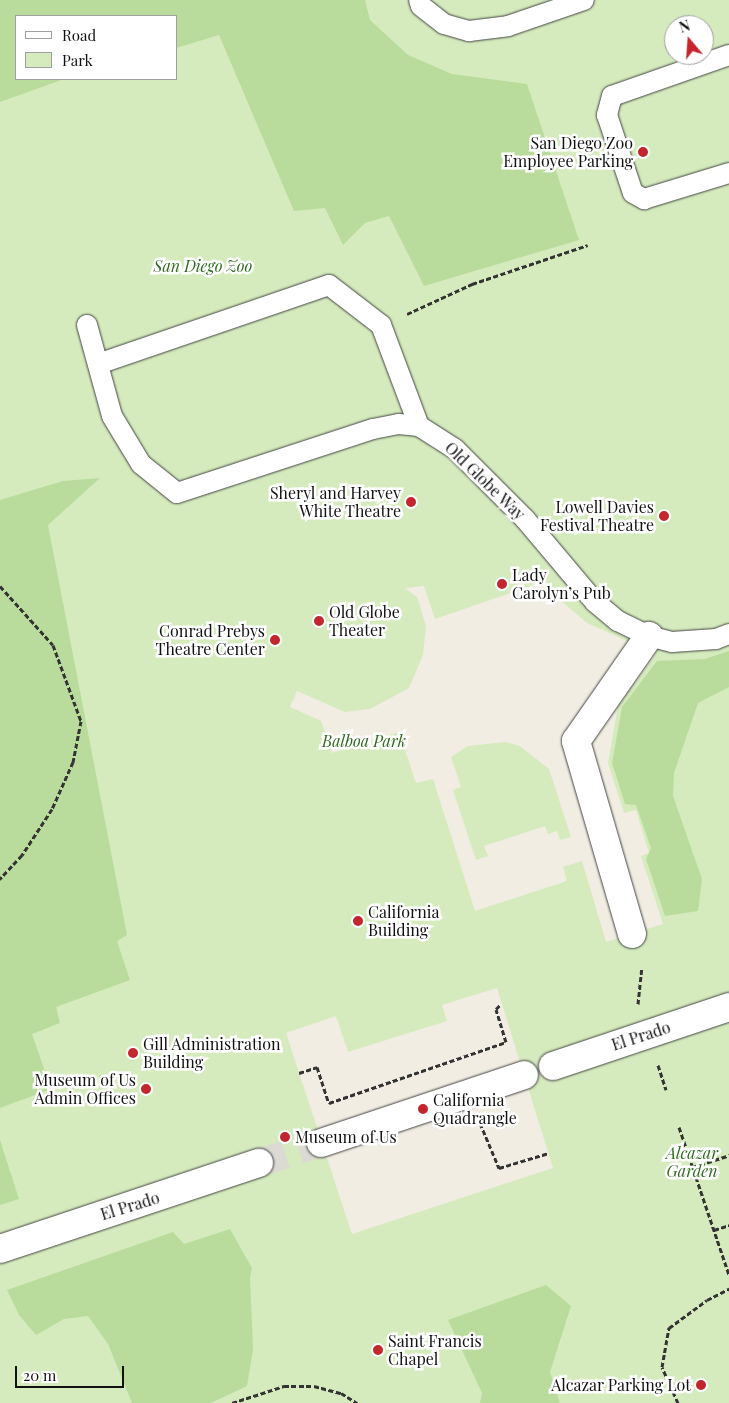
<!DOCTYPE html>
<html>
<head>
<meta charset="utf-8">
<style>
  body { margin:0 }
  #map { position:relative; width:729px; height:1403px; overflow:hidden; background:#fffdf5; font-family:"Playfair Display",serif }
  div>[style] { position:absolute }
  .green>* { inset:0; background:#d5ebbd }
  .forest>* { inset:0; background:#b9dc9c }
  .plaza>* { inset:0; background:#f1ede2 }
  .tertiary-tunnel>* { height:28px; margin-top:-14px; transform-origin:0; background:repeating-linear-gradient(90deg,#dbdad3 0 28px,transparent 0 42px) }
  .path>* { height:3px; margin-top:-1.5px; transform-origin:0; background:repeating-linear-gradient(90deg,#333 0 5px,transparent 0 7.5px) }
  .roads { filter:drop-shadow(0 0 1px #444) drop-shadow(0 0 1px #444) }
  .service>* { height:20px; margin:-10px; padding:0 10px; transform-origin:10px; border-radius:10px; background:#fff }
  .pedestrian>* { height:28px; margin:-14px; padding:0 14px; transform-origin:14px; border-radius:14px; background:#fff }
  .tertiary>* { height:28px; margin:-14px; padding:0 14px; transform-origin:14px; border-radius:14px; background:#fff }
  .dots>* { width:14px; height:14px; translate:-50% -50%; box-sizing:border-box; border:2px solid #fff; border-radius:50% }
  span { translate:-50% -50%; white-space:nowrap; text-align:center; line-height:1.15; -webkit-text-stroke:5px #fff; paint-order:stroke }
  .poi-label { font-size:16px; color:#111 }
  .right { translate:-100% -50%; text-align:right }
  .left { translate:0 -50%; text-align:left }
  .park-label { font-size:16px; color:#2f6b1f; font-style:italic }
  .street-label { font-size:16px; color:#111 }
  .legend { position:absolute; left:15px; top:15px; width:162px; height:65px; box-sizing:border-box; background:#fff; border:1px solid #a0a0a0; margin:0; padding:6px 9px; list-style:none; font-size:15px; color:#111 }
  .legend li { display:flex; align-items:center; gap:10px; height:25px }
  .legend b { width:25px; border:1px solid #a0a0a0 }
  .north { position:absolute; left:664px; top:15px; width:50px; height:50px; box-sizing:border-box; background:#fff; border:1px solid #a0a0a0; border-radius:50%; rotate:342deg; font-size:14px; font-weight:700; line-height:20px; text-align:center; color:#111 }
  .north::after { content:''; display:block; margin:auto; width:18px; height:22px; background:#c4262e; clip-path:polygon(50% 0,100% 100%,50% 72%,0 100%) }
  .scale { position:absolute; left:15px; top:1366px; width:109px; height:22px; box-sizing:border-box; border:2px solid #111; border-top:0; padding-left:6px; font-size:15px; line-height:18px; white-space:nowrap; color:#111; -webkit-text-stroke:4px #fff; paint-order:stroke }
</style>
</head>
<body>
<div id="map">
  <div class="green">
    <i style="clip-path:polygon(evenodd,0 0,729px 0,729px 1403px,0 1403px,0 0,16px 16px,176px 16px,176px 79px,16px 79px,16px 16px,0 0,674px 25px,704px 25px,704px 55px,674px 55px,674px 25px)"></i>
  </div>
  <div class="forest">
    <i style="clip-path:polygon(0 0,365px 0,370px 20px,408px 55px,452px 74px,527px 84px,579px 240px,424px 286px,389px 216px,365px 223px,343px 245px,325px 208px,294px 211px,219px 35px,176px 48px,176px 16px,16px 16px,16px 79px,64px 79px,0 102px)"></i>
    <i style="clip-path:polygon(100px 478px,48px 525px,127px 935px,117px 941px,130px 980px,56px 1007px,60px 1023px,32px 1034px,51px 1089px,0 1108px,0 500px,63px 481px)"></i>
    <i style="clip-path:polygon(729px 651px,729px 687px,698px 703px,674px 773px,673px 796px,702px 879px,698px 911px,665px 916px,646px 859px,651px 848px,636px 805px,625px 804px,612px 763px,622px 707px,657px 661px,705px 659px)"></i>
    <i style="clip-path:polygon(0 1140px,19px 1199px,0 1205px)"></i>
    <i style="clip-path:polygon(230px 1229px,252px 1268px,250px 1278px,253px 1349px,247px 1386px,211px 1403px,132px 1403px,108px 1344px,88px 1316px,64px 1319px,36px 1335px,19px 1315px,7px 1290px,173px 1232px,184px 1244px)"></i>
    <i style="clip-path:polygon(546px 1285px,571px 1306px,550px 1372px,560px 1403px,480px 1403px,482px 1393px,448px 1320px)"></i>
  </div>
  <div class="plaza">
    <i style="clip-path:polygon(evenodd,543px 578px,560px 600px,587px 623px,656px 654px,618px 706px,608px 763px,624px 813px,636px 810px,649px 853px,641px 856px,663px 924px,606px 942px,582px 861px,563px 867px,567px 881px,475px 911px,433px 779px,416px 783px,399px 732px,332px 753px,321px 721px,290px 707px,297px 691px,345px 712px,370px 709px,409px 688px,423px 655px,426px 626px,417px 597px,405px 588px,424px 586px,435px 619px,531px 586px,543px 578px,505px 742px,520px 746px,549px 769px,571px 837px,560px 840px,557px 831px,548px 834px,545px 826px,484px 846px,488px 856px,476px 860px,453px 790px,461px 787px,451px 757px,468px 746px,505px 742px)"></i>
    <i style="clip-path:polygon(497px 988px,553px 1168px,352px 1234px,286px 1033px,336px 1016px,348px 1052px,447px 1021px,442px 1005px)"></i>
  </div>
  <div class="tertiary-tunnel">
    <i style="left:259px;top:1163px;width:65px;rotate:-17.9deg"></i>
  </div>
  <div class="path">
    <i style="left:407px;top:314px;width:72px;rotate:-24.8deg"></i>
    <i style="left:472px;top:284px;width:122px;rotate:-18.6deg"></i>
    <i style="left:0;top:586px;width:79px;rotate:48.1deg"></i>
    <i style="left:53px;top:645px;width:81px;rotate:69.8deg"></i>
    <i style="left:81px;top:721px;width:42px;rotate:101deg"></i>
    <i style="left:73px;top:762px;width:51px;rotate:114.1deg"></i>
    <i style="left:52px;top:809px;width:55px;rotate:123.1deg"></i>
    <i style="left:22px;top:855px;width:33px;rotate:133deg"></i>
    <i style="left:638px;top:1004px;width:37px;rotate:-84deg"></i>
    <i style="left:658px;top:1065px;width:26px;rotate:72deg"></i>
    <i style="left:299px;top:1073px;width:19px;rotate:-18deg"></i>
    <i style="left:317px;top:1067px;width:38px;rotate:72deg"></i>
    <i style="left:329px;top:1103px;width:187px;rotate:-19deg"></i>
    <i style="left:506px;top:1042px;width:34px;rotate:-107deg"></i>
    <i style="left:496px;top:1009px;width:7px;rotate:-45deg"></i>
    <i style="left:480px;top:1123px;width:49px;rotate:67.1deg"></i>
    <i style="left:499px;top:1168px;width:52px;rotate:-16.7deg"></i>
    <i style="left:679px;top:1127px;width:156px;rotate:71.3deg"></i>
    <i style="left:693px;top:1167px;width:38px;rotate:-18deg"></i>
    <i style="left:714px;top:1230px;width:16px;rotate:-18deg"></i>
    <i style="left:232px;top:1403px;width:55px;rotate:-18.1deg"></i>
    <i style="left:284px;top:1386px;width:30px"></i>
    <i style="left:314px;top:1386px;width:28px;rotate:15deg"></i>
    <i style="left:341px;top:1393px;width:19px;rotate:32deg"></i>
    <i style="left:678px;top:1403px;width:39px;rotate:-114deg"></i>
    <i style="left:662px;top:1367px;width:40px;rotate:-80deg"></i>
    <i style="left:669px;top:1328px;width:47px;rotate:-36.4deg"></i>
    <i style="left:707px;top:1300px;width:25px;rotate:-27deg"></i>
  </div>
  <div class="roads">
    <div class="service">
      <i style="left:419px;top:0;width:6px;rotate:72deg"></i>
      <i style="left:421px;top:6px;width:29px;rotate:38deg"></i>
      <i style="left:444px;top:24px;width:26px;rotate:16deg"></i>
      <i style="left:469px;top:31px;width:39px;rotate:-7deg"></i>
      <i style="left:508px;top:26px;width:80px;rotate:-18.9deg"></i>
      <i style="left:729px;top:55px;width:124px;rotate:160.7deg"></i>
      <i style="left:612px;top:96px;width:20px;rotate:105deg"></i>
      <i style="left:607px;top:115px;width:82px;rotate:71.6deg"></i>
      <i style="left:633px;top:193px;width:13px;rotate:29deg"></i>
      <i style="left:644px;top:199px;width:89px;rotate:-17deg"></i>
      <i style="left:87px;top:325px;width:94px;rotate:74.6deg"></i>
      <i style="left:112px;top:416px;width:56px;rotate:58.9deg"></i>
      <i style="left:141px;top:464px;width:46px;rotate:38.9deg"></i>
      <i style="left:177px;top:493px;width:206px;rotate:-18.1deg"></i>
      <i style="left:373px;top:429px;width:26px;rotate:-11deg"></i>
      <i style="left:399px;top:424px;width:20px;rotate:6deg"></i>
      <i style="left:419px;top:426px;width:43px;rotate:32.6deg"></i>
      <i style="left:455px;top:449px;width:99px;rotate:45deg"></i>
      <i style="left:525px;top:519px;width:109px;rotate:49.9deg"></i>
      <i style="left:595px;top:602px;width:30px;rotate:40deg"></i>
      <i style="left:618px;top:621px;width:34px;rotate:26deg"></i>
      <i style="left:649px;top:636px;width:24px;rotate:15deg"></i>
      <i style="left:672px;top:642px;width:44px;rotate:-3.9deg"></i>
      <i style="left:716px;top:639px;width:14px;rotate:-21deg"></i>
      <i style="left:98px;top:364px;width:244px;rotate:-18.9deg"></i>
      <i style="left:329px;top:285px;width:66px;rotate:37.6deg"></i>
      <i style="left:381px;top:325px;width:108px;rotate:69.4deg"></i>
    </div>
    <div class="pedestrian">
      <i style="left:632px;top:934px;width:201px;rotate:-106.2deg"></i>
      <i style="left:576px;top:741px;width:128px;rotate:-55.2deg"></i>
    </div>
    <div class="tertiary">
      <i style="left:553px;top:1066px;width:186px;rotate:-18.5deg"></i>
      <i style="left:321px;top:1143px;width:214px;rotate:-18.5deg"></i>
      <i style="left:0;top:1249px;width:273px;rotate:-18.4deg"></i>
    </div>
  </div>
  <div class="dots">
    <i style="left:643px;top:152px;background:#c4262e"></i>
    <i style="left:411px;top:502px;background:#c4262e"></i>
    <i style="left:664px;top:516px;background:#c4262e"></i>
    <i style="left:502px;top:584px;background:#c4262e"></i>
    <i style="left:319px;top:621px;background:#c4262e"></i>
    <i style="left:275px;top:640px;background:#c4262e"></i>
    <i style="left:358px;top:921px;background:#c4262e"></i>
    <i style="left:133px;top:1053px;background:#c4262e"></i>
    <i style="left:146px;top:1089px;background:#c4262e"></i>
    <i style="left:423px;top:1109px;background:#c4262e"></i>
    <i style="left:285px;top:1137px;background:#c4262e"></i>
    <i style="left:378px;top:1350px;background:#c4262e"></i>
    <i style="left:701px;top:1385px;background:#c4262e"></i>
  </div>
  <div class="poi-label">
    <span class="right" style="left:633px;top:152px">San Diego Zoo<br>Employee Parking</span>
    <span class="right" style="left:401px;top:502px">Sheryl and Harvey<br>White Theatre</span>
    <span class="right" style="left:654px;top:516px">Lowell Davies<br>Festival Theatre</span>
    <span class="left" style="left:512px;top:584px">Lady<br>Carolyn’s Pub</span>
    <span class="left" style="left:329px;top:621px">Old Globe<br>Theater</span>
    <span class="right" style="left:265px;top:640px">Conrad Prebys<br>Theatre Center</span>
    <span class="left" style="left:368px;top:921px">California<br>Building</span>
    <span class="left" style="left:143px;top:1053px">Gill Administration<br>Building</span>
    <span class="right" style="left:136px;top:1089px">Museum of Us<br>Admin Offices</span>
    <span class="left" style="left:433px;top:1109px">California<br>Quadrangle</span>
    <span class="left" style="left:295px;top:1137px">Museum of Us</span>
    <span class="left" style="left:388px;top:1350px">Saint Francis<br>Chapel</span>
    <span class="right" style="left:691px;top:1385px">Alcazar Parking Lot</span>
  </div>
  <div class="park-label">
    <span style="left:203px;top:266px">San Diego Zoo</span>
    <span style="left:364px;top:741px">Balboa Park</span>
    <span style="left:692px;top:1162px">Alcazar<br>Garden</span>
  </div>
  <div class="street-label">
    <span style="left:485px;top:481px;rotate:44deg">Old Globe Way</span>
    <span style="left:641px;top:1036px;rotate:-18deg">El Prado</span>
    <span style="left:130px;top:1206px;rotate:-17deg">El Prado</span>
  </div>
  <ul class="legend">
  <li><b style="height:6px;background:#fff"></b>Road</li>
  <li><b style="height:14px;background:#d5ebbd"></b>Park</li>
  </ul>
  <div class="north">N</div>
  <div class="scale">20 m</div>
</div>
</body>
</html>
